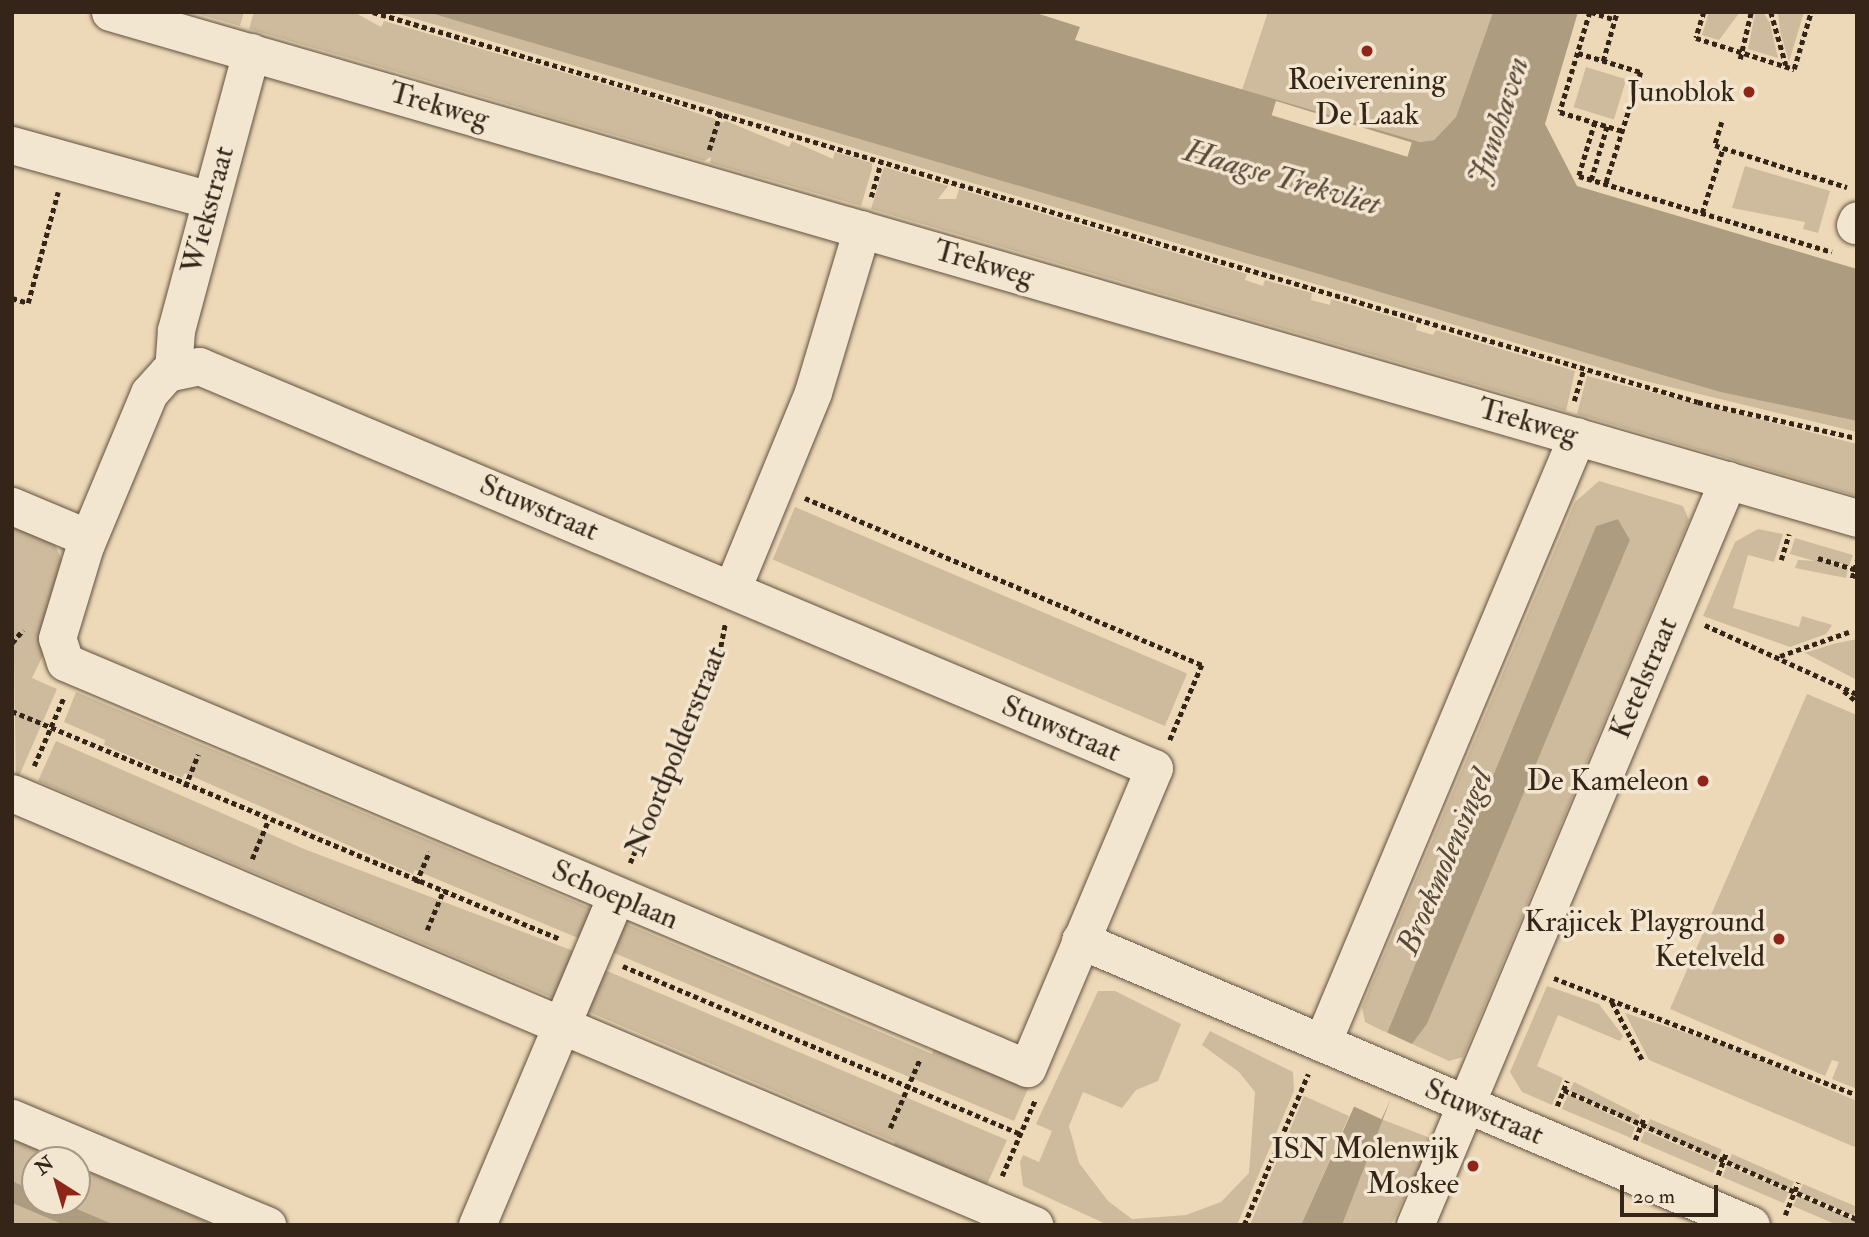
<!DOCTYPE html>
<html>
<head>
<meta charset="utf-8">
<style>
  body { margin:0 }
  #map { position:relative; width:1869px; height:1237px; overflow:hidden; background:#edd9b7; font-family:"IM FELL Double Pica",serif }
  div>[style] { position:absolute }
  .green>* { inset:0; background:#ceba9c; transform-origin:0 0 }
  .water>* { inset:0; background:#ae9c81 }
  .pier>* { inset:0; background:#edd9b7; transform-origin:0 0 }
  .path>* { height:4.5px; margin-top:-2.25px; transform-origin:0; background:repeating-linear-gradient(90deg,#342518 0 5px,transparent 0 8.5px) }
  .roads { filter:drop-shadow(0 0 2px #625240) drop-shadow(0 0 2px #625240) }
  .street>* { height:37px; margin:-18.5px; padding:0 18.5px; transform-origin:18.5px; border-radius:18.5px; background:#f3e6d0 }
  .dots>* { width:19px; height:19px; translate:-50% -50%; box-sizing:border-box; border:4px solid #f3e6d0; border-radius:50% }
  span { translate:-50% -50%; white-space:nowrap; text-align:center; line-height:1.15; -webkit-text-stroke:7px #f3e6d0; paint-order:stroke }
  .poi-label { font-size:30px; color:#342518 }
  .right { translate:-100% -50%; text-align:right }
  .street-label { font-size:30px; color:#342518 }
  .water-label { font-size:32px; color:#594938; font-style:italic }
  .frame { position:absolute; inset:0; border:14px solid #342518; pointer-events:none }
  .north { position:absolute; left:21px; top:1146px; width:70px; height:70px; box-sizing:border-box; background:#f3e6d0; border:2px solid #a79986; border-radius:50%; rotate:323deg; font-size:19px; font-weight:700; line-height:28px; text-align:center; color:#342518 }
  .north::after { content:''; display:block; margin:auto; width:24px; height:32px; background:#8f2418; clip-path:polygon(50% 0,100% 100%,50% 72%,0 100%) }
  .scale { position:absolute; left:1620px; top:1185px; width:98px; height:32px; box-sizing:border-box; border:4px solid #342518; border-top:0; padding-left:9px; font-size:21px; line-height:24px; white-space:nowrap; color:#342518; -webkit-text-stroke:5px #f3e6d0; paint-order:stroke }
</style>
</head>
<body>
<div id="map">
  <div class="green">
    <i style="clip-path:polygon(191px 12px,244px 12px,240px 26px)"></i>
    <i style="clip-path:polygon(254px 12px,354px 12px,381px 27px,384px 21px,642px 95px,715px 119px,714px 126px,726px 121px,789px 147px,792px 141px,833px 159px,835px 152px,872px 163px,872px 169px,861px 206px,710px 163px,711px 157px,704px 161px,249px 29px)"></i>
    <i style="clip-path:polygon(392px 12px,427px 12px,1720px 392px,1857px 421px,1857px 432px,1641px 380px)"></i>
    <i style="clip-path:polygon(1268px 12px,1493px 12px,1456px 117px,1434px 140px,1420px 142px,1242px 90px)"></i>
    <i style="clip-path:polygon(1709px 12px,1740px 12px,1719px 40px,1702px 35px)"></i>
    <i style="clip-path:polygon(1763px 12px,1770px 23px,1778px 58px,1748px 49px,1755px 14px)"></i>
    <i style="clip-path:polygon(1778px 12px,1804px 12px,1789px 62px,1780px 31px)"></i>
    <i style="left:1586px;top:67px;width:42px;height:42px;rotate:17deg"></i>
    <i style="clip-path:polygon(1745px 166px,1830px 191px,1818px 233px,1803px 229px,1805px 222px,1732px 208px)"></i>
    <i style="clip-path:polygon(884px 167px,948px 186px,938px 199px,956px 199px,959px 189px,1247px 274px,1245px 280px,1263px 286px,1265px 280px,1312px 293px,1311px 300px,1330px 305px,1331px 299px,1417px 324px,1416px 330px,1433px 335px,1436px 330px,1575px 371px,1566px 411px,871px 209px)"></i>
    <i style="clip-path:polygon(1587px 376px,1857px 444px,1857px 496px,1577px 414px)"></i>
    <i style="clip-path:polygon(1599px 481px,1683px 506px,1689px 520px,1463px 1057px,1449px 1061px,1412px 1044px,1427px 1024px,1630px 540px,1618px 519px,1596px 526px,1387px 1033px,1365px 1022px,1362px 1007px,1575px 502px)"></i>
    <i style="left:795px;top:507px;width:426px;height:57px;rotate:23deg"></i>
    <i style="clip-path:polygon(12px 522px,54px 543px,62px 560px,45px 651px,32px 678px,57px 689px,16px 783px)"></i>
    <i style="clip-path:polygon(1758px 529px,1783px 534px,1774px 562px,1748px 555px,1733px 608px,1799px 627px,1802px 616px,1832px 625px,1826px 634px,1790px 647px,1703px 616px,1735px 542px)"></i>
    <i style="clip-path:polygon(1795px 538px,1853px 555px,1849px 566px,1817px 557px,1848px 569px,1846px 578px,1795px 568px,1798px 560px,1815px 561px,1790px 554px)"></i>
    <i style="clip-path:polygon(1857px 639px,1857px 680px,1805px 653px,1833px 644px)"></i>
    <i style="clip-path:polygon(76px 692px,602px 913px,590px 943px,415px 870px,413px 874px,185px 773px,182px 778px,104px 745px,105px 740px,64px 722px)"></i>
    <i style="clip-path:polygon(1807px 694px,1857px 715px,1857px 1089px,1832px 1079px,1839px 1062px,1832px 1060px,1825px 1076px,1670px 1009px)"></i>
    <i style="clip-path:polygon(56px 741px,304px 849px,584px 955px,563px 1002px,38px 781px)"></i>
    <i style="clip-path:polygon(620px 921px,932px 1054px,936px 1044px,1030px 1084px,1014px 1121px,607px 950px)"></i>
    <i style="clip-path:polygon(600px 968px,1007px 1140px,983px 1193px,891px 1154px,895px 1142px,582px 1009px)"></i>
    <i style="clip-path:polygon(1547px 986px,1599px 1004px,1623px 1036px,1620px 1041px,1558px 1015px,1537px 1066px,1563px 1078px,1552px 1105px,1522px 1092px,1510px 1072px)"></i>
    <i style="clip-path:polygon(1098px 991px,1115px 991px,1181px 1024px,1158px 1081px,1136px 1090px,1122px 1108px,1083px 1092px,1069px 1126px,1079px 1163px,1108px 1201px,1132px 1219px,1186px 1215px,1221px 1202px,1249px 1173px,1255px 1092px,1239px 1072px,1202px 1045px,1210px 1031px,1293px 1072px,1294px 1091px,1237px 1225px,1108px 1225px,1023px 1186px,1020px 1162px,1023px 1155px,1039px 1162px,1052px 1131px,1036px 1124px)"></i>
    <i style="clip-path:polygon(1625px 1013px,1723px 1045px,1857px 1101px,1857px 1148px,1649px 1060px)"></i>
    <i style="left:1574px;top:1082px;width:74px;height:10px;rotate:27deg"></i>
    <i style="clip-path:polygon(1568px 1094px,1635px 1127px,1631px 1138px,1562px 1109px)"></i>
    <i style="clip-path:polygon(1304px 1096px,1349px 1116px,1301px 1225px,1250px 1225px)"></i>
    <i style="clip-path:polygon(1381px 1119px,1433px 1139px,1391px 1225px,1342px 1225px)"></i>
    <i style="left:1650px;top:1119px;width:78px;height:10px;rotate:23deg"></i>
    <i style="left:1645px;top:1131px;width:79px;height:12px;rotate:23deg"></i>
    <i style="clip-path:polygon(12px 1139px,61px 1160px,35px 1160px,35px 1191px,12px 1181px)"></i>
    <i style="left:1732px;top:1154px;width:68px;height:9px;rotate:24deg"></i>
    <i style="left:1727px;top:1166px;width:67px;height:12px;rotate:23deg"></i>
    <i style="clip-path:polygon(77px 1167px,214px 1225px,115px 1225px,61px 1202px,77px 1202px)"></i>
    <i style="left:1803px;top:1184px;width:59px;height:9px;rotate:23deg"></i>
    <i style="clip-path:polygon(1798px 1196px,1857px 1221px,1857px 1225px,1837px 1225px,1793px 1206px)"></i>
    <i style="clip-path:polygon(12px 1203px,64px 1225px,12px 1225px)"></i>
  </div>
  <div class="water">
    <i style="clip-path:polygon(427px 12px,1033px 12px,1080px 27px,1075px 40px,1420px 142px,1434px 140px,1456px 117px,1493px 12px,1578px 12px,1545px 124px,1577px 186px,1857px 269px,1857px 421px,1720px 392px)"></i>
    <i style="clip-path:polygon(1618px 519px,1630px 540px,1427px 1024px,1412px 1044px,1342px 1225px,1301px 1225px,1387px 1033px,1596px 526px)"></i>
    <i style="clip-path:polygon(12px 1181px,35px 1191px,35px 1202px,61px 1202px,115px 1225px,64px 1225px,12px 1203px)"></i>
  </div>
  <div class="pier">
    <i style="left:1276px;top:101px;width:142px;height:15px;rotate:17deg"></i>
    <i style="left:1384px;top:1031px;width:35px;height:81px;rotate:25deg"></i>
  </div>
  <div class="path">
    <i style="left:373px;top:12px;width:1381px;rotate:16.4deg"></i>
    <i style="left:1698px;top:402px;width:163px;rotate:12.8deg"></i>
    <i style="left:1590px;top:12px;width:104px;rotate:106.7deg"></i>
    <i style="left:1560px;top:112px;width:66px;rotate:16.8deg"></i>
    <i style="left:1591px;top:12px;width:25px;rotate:18deg"></i>
    <i style="left:1704px;top:12px;width:27px;rotate:107deg"></i>
    <i style="left:1696px;top:38px;width:103px;rotate:17.6deg"></i>
    <i style="left:1794px;top:69px;width:59px;rotate:-73.4deg"></i>
    <i style="left:1771px;top:12px;width:55px;rotate:74.2deg"></i>
    <i style="left:1578px;top:53px;width:66px;rotate:16.8deg"></i>
    <i style="left:1641px;top:72px;width:117px;rotate:107.4deg"></i>
    <i style="left:1740px;top:59px;width:48px;rotate:-76.8deg"></i>
    <i style="left:1603px;top:61px;width:51px;rotate:-74.1deg"></i>
    <i style="left:1595px;top:122px;width:56px;rotate:106.5deg"></i>
    <i style="left:1579px;top:176px;width:264px;rotate:16.7deg"></i>
    <i style="left:1722px;top:122px;width:24px;rotate:107deg"></i>
    <i style="left:1715px;top:145px;width:9px;rotate:21deg"></i>
    <i style="left:709px;top:150px;width:39px;rotate:-73deg"></i>
    <i style="left:1591px;top:180px;width:56px;rotate:-73.5deg"></i>
    <i style="left:871px;top:197px;width:37px;rotate:-74deg"></i>
    <i style="left:1702px;top:213px;width:68px;rotate:-72.1deg"></i>
    <i style="left:1723px;top:148px;width:130px;rotate:17.5deg"></i>
    <i style="left:12px;top:298px;width:17px;rotate:17deg"></i>
    <i style="left:28px;top:303px;width:115px;rotate:-74.9deg"></i>
    <i style="left:1574px;top:401px;width:34px;rotate:-73deg"></i>
    <i style="left:805px;top:498px;width:431px;rotate:22.8deg"></i>
    <i style="left:1202px;top:665px;width:82px;rotate:113.1deg"></i>
    <i style="left:1818px;top:558px;width:41px;rotate:17.1deg"></i>
    <i style="left:1781px;top:560px;width:27px;rotate:-73deg"></i>
    <i style="left:1852px;top:578px;width:18px;rotate:-74deg"></i>
    <i style="left:1705px;top:625px;width:167px;rotate:24.4deg"></i>
    <i style="left:12px;top:643px;width:17px;rotate:-50deg"></i>
    <i style="left:1780px;top:656px;width:73px;rotate:-19.2deg"></i>
    <i style="left:1844px;top:691px;width:17px;rotate:40deg"></i>
    <i style="left:12px;top:711px;width:594px;rotate:22.59deg"></i>
    <i style="left:34px;top:766px;width:75px;rotate:-66.5deg"></i>
    <i style="left:185px;top:787px;width:35px;rotate:-68deg"></i>
    <i style="left:252px;top:859px;width:41px;rotate:-67.2deg"></i>
    <i style="left:630px;top:863px;width:226px;rotate:-66.8deg"></i>
    <i style="left:719px;top:655px;width:32px;rotate:-79deg"></i>
    <i style="left:416px;top:883px;width:34px;rotate:-67deg"></i>
    <i style="left:427px;top:930px;width:44px;rotate:-67.5deg"></i>
    <i style="left:623px;top:966px;width:431px;rotate:22.9deg"></i>
    <i style="left:1554px;top:978px;width:325px;rotate:21.1deg"></i>
    <i style="left:1612px;top:1002px;width:67px;rotate:62.3deg"></i>
    <i style="left:1564px;top:1090px;width:320px;rotate:23.8deg"></i>
    <i style="left:1557px;top:1106px;width:27px;rotate:-68deg"></i>
    <i style="left:890px;top:1128px;width:75px;rotate:-66.5deg"></i>
    <i style="left:1635px;top:1140px;width:24px;rotate:-68deg"></i>
    <i style="left:1718px;top:1175px;width:23px;rotate:-70deg"></i>
    <i style="left:1002px;top:1176px;width:83px;rotate:-66.5deg"></i>
    <i style="left:1785px;top:1215px;width:35px;rotate:-68deg"></i>
    <i style="left:1244px;top:1225px;width:164px;rotate:-67deg"></i>
  </div>
  <div class="roads">
    <div class="street">
      <i style="left:110px;top:12px;width:1819px;rotate:16.15deg"></i>
      <i style="left:12px;top:145px;width:205px;rotate:15.5deg"></i>
      <i style="left:1855px;top:225px;width:5px;rotate:-68deg"></i>
      <i style="left:199px;top:366px;width:1036px;rotate:22.83deg"></i>
      <i style="left:1154px;top:768px;width:326px;rotate:112.9deg"></i>
      <i style="left:1027px;top:1068px;width:1044px;rotate:-157.12deg"></i>
      <i style="left:65px;top:662px;width:25px;rotate:-108deg"></i>
      <i style="left:57px;top:638px;width:96px;rotate:-73.1deg"></i>
      <i style="left:85px;top:546px;width:166px;rotate:-67.3deg"></i>
      <i style="left:149px;top:393px;width:27px;rotate:-48deg"></i>
      <i style="left:167px;top:373px;width:33px;rotate:-12deg"></i>
      <i style="left:173px;top:370px;width:40px;rotate:-85.7deg"></i>
      <i style="left:176px;top:330px;width:288px;rotate:-74.9deg"></i>
      <i style="left:12px;top:506px;width:82px;rotate:22.8deg"></i>
      <i style="left:732px;top:589px;width:213px;rotate:-67.6deg"></i>
      <i style="left:813px;top:392px;width:170px;rotate:-73.3deg"></i>
      <i style="left:12px;top:793px;width:1110px;rotate:22.91deg"></i>
      <i style="left:1080px;top:940px;width:729px;rotate:23.01deg"></i>
      <i style="left:1322px;top:1043px;width:658px;rotate:-67.21deg"></i>
      <i style="left:12px;top:1118px;width:277px;rotate:22.8deg"></i>
      <i style="left:477px;top:1225px;width:357px;rotate:-67.1deg"></i>
      <i style="left:1415px;top:1225px;width:808px;rotate:-67.21deg"></i>
    </div>
  </div>
  <div class="dots">
    <i style="left:1367px;top:51px;background:#8f2418"></i>
    <i style="left:1749px;top:92px;background:#8f2418"></i>
    <i style="left:1703px;top:781px;background:#8f2418"></i>
    <i style="left:1779px;top:939px;background:#8f2418"></i>
    <i style="left:1473px;top:1166px;background:#8f2418"></i>
  </div>
  <div class="poi-label">
    <span style="left:1367px;top:97px">Roeiverening<br>De Laak</span>
    <span class="right" style="left:1735px;top:92px">Junoblok</span>
    <span class="right" style="left:1689px;top:781px">De Kameleon</span>
    <span class="right" style="left:1765px;top:939px">Krajicek Playground<br>Ketelveld</span>
    <span class="right" style="left:1459px;top:1166px">ISN Molenwijk<br>Moskee</span>
  </div>
  <div class="street-label">
    <span style="left:439px;top:106px;rotate:16deg">Trekweg</span>
    <span style="left:208px;top:210px;rotate:-75deg">Wiekstraat</span>
    <span style="left:984px;top:264px;rotate:16deg">Trekweg</span>
    <span style="left:1528px;top:422px;rotate:16deg">Trekweg</span>
    <span style="left:539px;top:508px;rotate:23deg">Stuwstraat</span>
    <span style="left:1644px;top:678px;rotate:-67deg">Ketelstraat</span>
    <span style="left:1061px;top:729px;rotate:23deg">Stuwstraat</span>
    <span style="left:676px;top:751px;rotate:-68deg">Noordpolderstraat</span>
    <span style="left:615px;top:895px;rotate:23deg">Schoeplaan</span>
    <span style="left:1484px;top:1112px;rotate:23deg">Stuwstraat</span>
  </div>
  <div class="water-label">
    <span style="left:1499px;top:121px;rotate:-72deg">Junohaven</span>
    <span style="left:1282px;top:178px;rotate:16deg">Haagse Trekvliet</span>
    <span style="left:1445px;top:862px;rotate:-67deg">Broekmolensingel</span>
  </div>
  <div class="frame"></div>
  <div class="north">N</div>
  <div class="scale">20 m</div>
</div>
</body>
</html>
